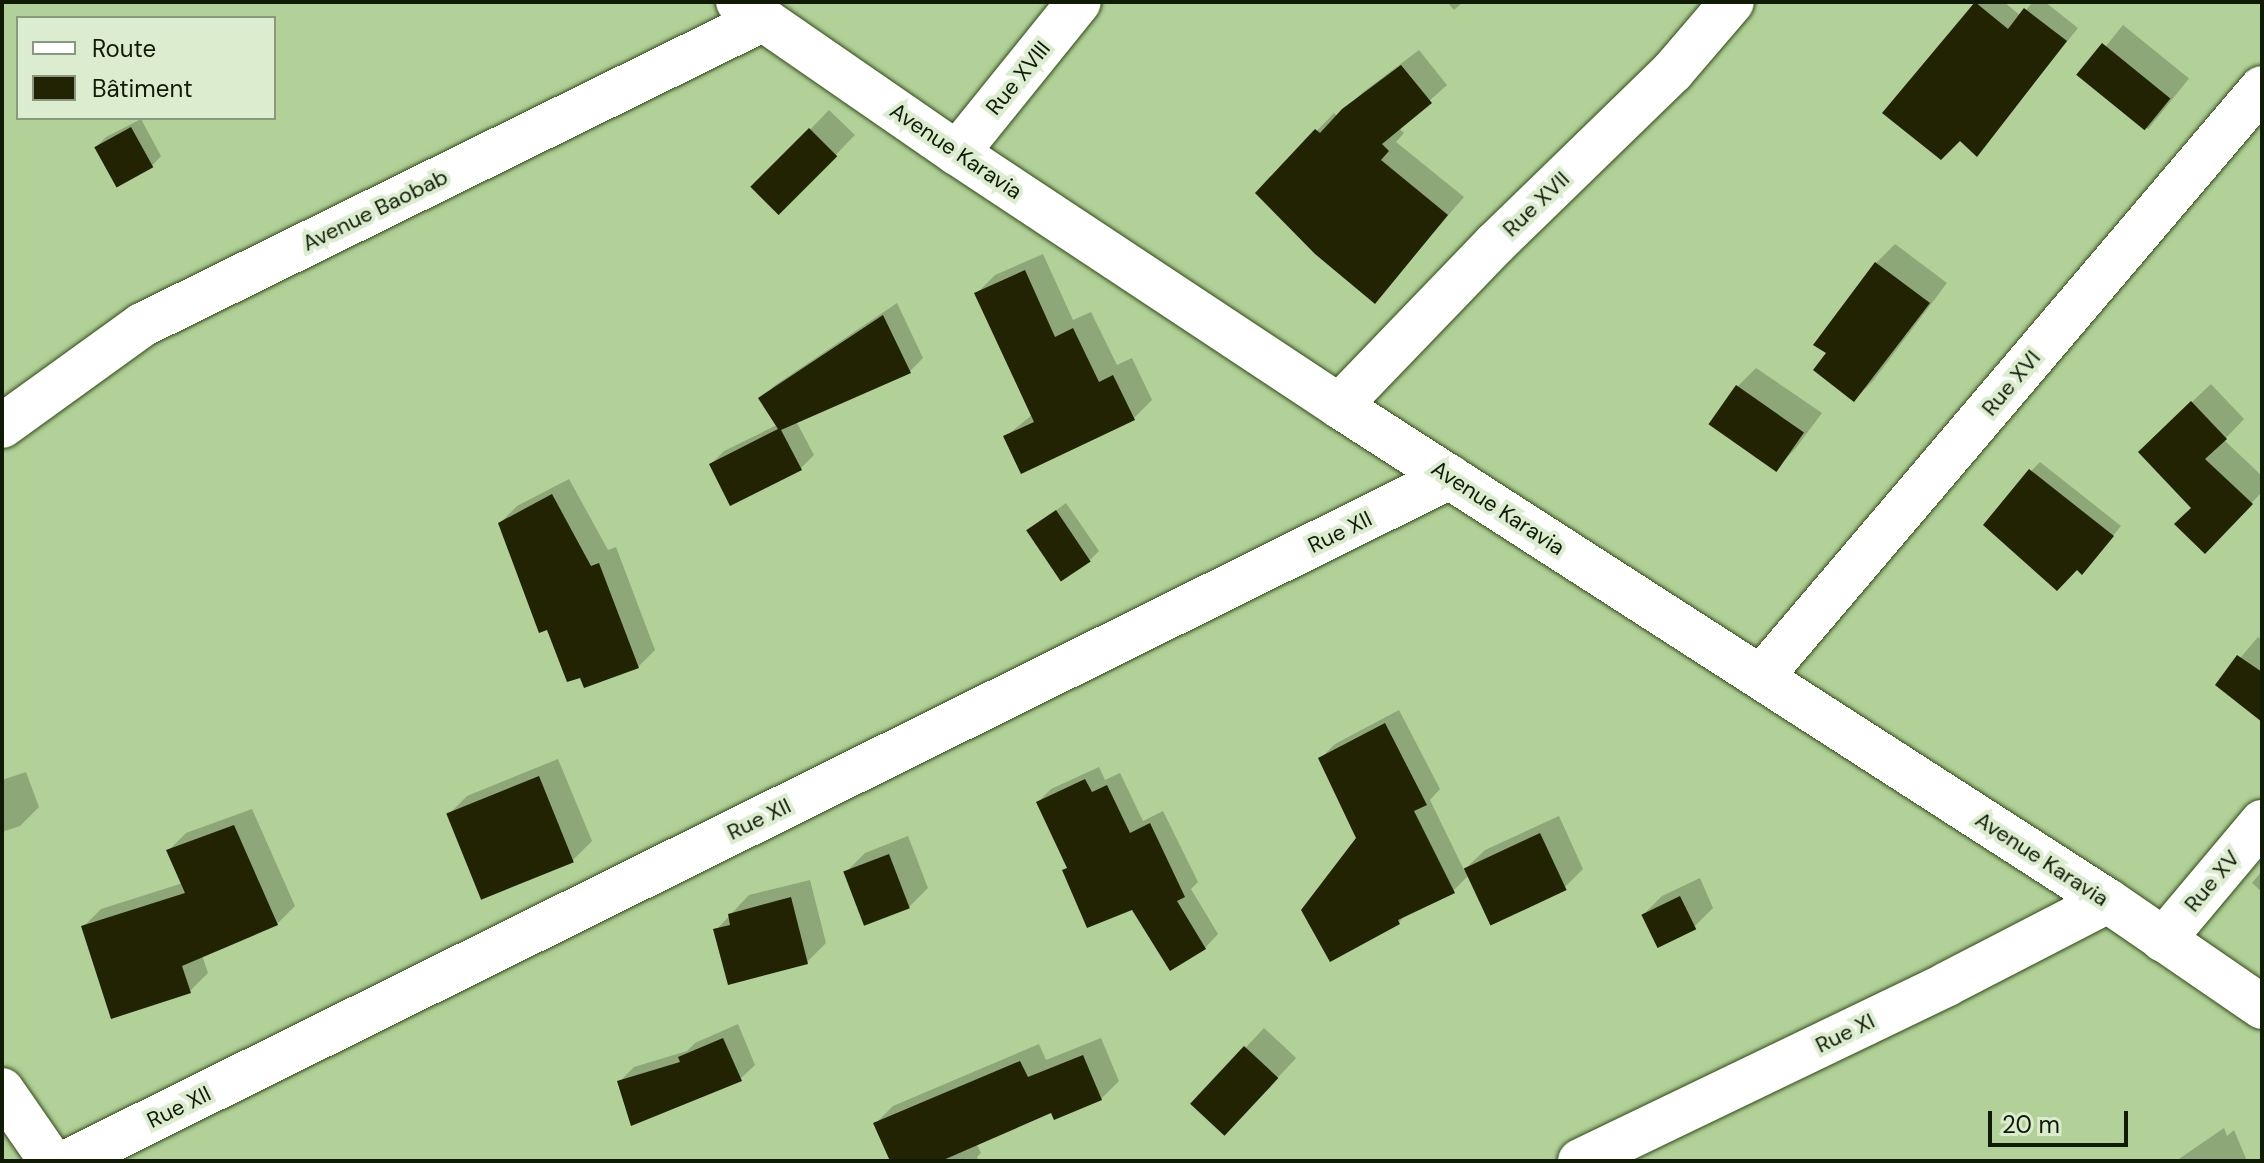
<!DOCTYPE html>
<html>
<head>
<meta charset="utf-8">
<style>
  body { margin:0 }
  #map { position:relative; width:2264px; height:1163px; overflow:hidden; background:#b1d198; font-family:"DM Sans",sans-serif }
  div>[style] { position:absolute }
  .shadow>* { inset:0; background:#0003; transform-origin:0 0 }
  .building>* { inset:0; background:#212303; transform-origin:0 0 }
  .roads { filter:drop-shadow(0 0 2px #304a15) drop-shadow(0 0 2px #304a15) }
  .minor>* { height:44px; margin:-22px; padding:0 22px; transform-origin:22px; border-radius:22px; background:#fff }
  span { translate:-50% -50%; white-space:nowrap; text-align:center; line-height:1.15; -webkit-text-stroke:8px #dceccf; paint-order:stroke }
  .street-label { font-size:22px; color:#101b06 }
  .frame { position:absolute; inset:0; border:4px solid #101b06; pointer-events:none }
  .legend { position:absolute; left:16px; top:16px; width:260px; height:104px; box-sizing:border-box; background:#dceccf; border:2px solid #8a987f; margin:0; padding:10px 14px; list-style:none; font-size:24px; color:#101b06 }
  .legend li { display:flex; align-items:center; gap:16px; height:40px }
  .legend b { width:40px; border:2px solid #8a987f }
  .scale { position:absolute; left:1988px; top:1111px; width:140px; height:36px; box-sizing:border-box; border:4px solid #101b06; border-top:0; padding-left:10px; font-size:24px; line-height:28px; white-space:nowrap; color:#101b06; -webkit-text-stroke:6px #dceccf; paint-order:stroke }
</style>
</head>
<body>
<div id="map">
  <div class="shadow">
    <i style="clip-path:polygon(1447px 2px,1463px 2px,1454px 10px)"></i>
    <i style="clip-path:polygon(1977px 2px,2004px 2px,2021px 16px,2033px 2px,2045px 2px,2078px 28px,1977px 154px,1960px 139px,1885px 112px)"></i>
    <i style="left:2123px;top:25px;width:85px;height:65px;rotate:39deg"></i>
    <i style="clip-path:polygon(1419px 50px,1447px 85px,1399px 128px,1404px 133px,1396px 142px,1464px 197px,1375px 301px,1257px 193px,1334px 113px,1338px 117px,1362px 93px)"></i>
    <i style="left:829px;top:110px;width:36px;height:108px;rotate:44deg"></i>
    <i style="clip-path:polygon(141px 119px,161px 156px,152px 166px,96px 147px,106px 137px)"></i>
    <i style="clip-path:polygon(1895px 244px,1947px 283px,1873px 381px,1854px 400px,1828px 353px,1876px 263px)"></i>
    <i style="clip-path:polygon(1043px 254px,1073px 320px,1091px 312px,1117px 365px,1132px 358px,1152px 400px,1134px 418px,1005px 437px,1033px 414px,977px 293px,995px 275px)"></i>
    <i style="clip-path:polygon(897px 303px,923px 358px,910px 371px,796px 421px,814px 455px,800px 469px,711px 464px,724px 451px,777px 425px,761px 399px,774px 386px)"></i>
    <i style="clip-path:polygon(1756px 368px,1822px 413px,1795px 449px,1777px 468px,1737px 387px)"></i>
    <i style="clip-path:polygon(2211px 384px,2244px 419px,2224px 440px,2262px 476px,2262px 492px,2205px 551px,2193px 508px,2159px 433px)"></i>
    <i style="clip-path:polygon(2040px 462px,2121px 526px,2091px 563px,2077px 567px,2031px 471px)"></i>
    <i style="clip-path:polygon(569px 479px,608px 550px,616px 547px,655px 650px,638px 667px,548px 627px,500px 523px,517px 506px)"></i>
    <i style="clip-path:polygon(1066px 503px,1099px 551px,1090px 560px,1028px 531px)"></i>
    <i style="clip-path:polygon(2258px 637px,2262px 640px,2262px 720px,2217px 685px)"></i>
    <i style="clip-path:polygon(1399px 710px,1440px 789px,1430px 800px,1464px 870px,1485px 850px,1559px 816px,1583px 869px,1564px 888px,1469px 875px,1453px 891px,1408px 913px,1399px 922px,1321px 758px,1335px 744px)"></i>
    <i style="clip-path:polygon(558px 759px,592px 841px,573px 860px,448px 815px,467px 796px)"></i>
    <i style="clip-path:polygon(1099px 767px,1105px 780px,1120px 773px,1143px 821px,1163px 811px,1198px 882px,1191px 889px,1218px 934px,1205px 948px,1069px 867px,1038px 802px,1051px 789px)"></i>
    <i style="clip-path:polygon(26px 772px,39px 807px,20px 826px,2px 832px,2px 780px)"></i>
    <i style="clip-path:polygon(252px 809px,295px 906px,277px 924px,202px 955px,208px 973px,190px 991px,83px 927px,101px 909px,183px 883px,168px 851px,186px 833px)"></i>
    <i style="clip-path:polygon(908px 836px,928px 888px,909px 907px,846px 872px,865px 853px)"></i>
    <i style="clip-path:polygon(2262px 871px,2262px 892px,2252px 883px)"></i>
    <i style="clip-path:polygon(1700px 878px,1713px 908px,1694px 927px,1643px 915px,1662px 896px)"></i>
    <i style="clip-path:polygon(810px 880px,826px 943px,807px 962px,716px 930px,749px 895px)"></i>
    <i style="clip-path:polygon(738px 1024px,755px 1065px,740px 1079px,619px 1082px,634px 1067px,687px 1051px,695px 1043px)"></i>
    <i style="left:1264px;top:1028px;width:44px;height:104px;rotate:43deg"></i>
    <i style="clip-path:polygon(1101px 1038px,1119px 1081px,1101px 1099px,1052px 1110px,976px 1143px,981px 1153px,977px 1157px,979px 1161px,893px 1161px,875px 1124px,893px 1106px,1039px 1044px,1046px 1060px)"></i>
    <i style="clip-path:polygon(2224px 1128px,2227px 1136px,2234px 1130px,2247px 1161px,2176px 1161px)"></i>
  </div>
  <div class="building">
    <i style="clip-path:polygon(1975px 2px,2008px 29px,2024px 8px,2067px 41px,1977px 157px,1960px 141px,1941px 160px,1882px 113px)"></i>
    <i style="left:2102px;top:43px;width:88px;height:41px;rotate:39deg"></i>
    <i style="clip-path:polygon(1401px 65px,1432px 103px,1382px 144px,1389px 151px,1381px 160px,1448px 215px,1375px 304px,1315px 254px,1255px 193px,1315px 129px,1320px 133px,1342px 109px)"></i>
    <i style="left:131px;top:127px;width:46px;height:42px;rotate:61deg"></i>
    <i style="left:809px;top:128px;width:40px;height:83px;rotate:45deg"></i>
    <i style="clip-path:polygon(1875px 262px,1930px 303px,1854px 402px,1813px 370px,1826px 353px,1813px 345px)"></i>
    <i style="clip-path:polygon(1025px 270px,1055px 337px,1073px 328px,1099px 382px,1113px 375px,1135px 420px,1021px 474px,1003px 436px,1034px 422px,974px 293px)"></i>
    <i style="clip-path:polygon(883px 315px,911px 373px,781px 430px,802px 470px,730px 506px,709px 464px,778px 429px,758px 398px)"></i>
    <i style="left:1736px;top:385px;width:83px;height:48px;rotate:35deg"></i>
    <i style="clip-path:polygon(2191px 401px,2227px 439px,2205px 459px,2253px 504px,2205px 554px,2174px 524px,2191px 508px,2138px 452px)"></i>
    <i style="clip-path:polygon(2029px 469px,2114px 536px,2082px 575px,2077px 570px,2057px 591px,1983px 525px)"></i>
    <i style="clip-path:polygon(552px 494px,591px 566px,599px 563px,639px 668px,584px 688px,580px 678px,567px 682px,547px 630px,539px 633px,498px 523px)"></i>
    <i style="left:1056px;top:510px;width:62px;height:36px;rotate:56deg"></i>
    <i style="clip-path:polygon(2237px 655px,2262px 672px,2262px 722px,2215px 685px)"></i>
    <i style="clip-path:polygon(1385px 723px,1427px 805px,1414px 811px,1455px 893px,1398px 920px,1400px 924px,1330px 962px,1301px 910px,1356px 838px,1318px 758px)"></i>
    <i style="left:539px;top:776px;width:93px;height:100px;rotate:68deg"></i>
    <i style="clip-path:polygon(1085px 779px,1092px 792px,1107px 785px,1130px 833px,1150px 823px,1185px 897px,1177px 901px,1206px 949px,1170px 971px,1132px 910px,1087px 928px,1062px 870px,1067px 868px,1036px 802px)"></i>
    <i style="clip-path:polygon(234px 825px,278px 925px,182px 966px,191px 993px,111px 1019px,81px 926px,185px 893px,166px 850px)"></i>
    <i style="left:1540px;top:833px;width:63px;height:84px;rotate:65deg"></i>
    <i style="left:889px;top:854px;width:58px;height:49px;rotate:69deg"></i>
    <i style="left:1680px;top:896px;width:37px;height:43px;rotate:64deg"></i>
    <i style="clip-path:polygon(791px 897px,808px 964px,728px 985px,713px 929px,730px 925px,728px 914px)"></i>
    <i style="clip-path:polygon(723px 1038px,742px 1081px,631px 1126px,617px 1081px,680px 1062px,678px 1057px)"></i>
    <i style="left:1244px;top:1046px;width:47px;height:79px;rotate:43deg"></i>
    <i style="clip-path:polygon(1083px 1055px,1102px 1100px,1054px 1120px,1051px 1113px,941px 1161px,890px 1161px,873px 1123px,1020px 1061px,1028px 1077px)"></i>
  </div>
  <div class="roads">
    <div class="minor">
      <i style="left:738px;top:2px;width:266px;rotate:34.6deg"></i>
      <i style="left:957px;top:153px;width:458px;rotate:33.5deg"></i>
      <i style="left:1339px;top:406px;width:915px;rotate:32.77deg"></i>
      <i style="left:2108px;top:901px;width:187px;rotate:34.5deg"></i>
      <i style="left:957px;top:153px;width:194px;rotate:-51.1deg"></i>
      <i style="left:1339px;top:406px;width:225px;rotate:-46.1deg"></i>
      <i style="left:1495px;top:244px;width:247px;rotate:-44.2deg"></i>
      <i style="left:1672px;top:72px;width:92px;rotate:-49.4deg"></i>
      <i style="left:2px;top:426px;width:173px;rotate:-35.8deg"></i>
      <i style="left:142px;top:325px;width:693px;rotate:-26.2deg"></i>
      <i style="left:1761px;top:677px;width:773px;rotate:-49.62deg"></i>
      <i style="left:2163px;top:940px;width:154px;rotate:-50deg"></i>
      <i style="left:2px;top:1090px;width:86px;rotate:55.4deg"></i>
      <i style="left:69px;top:1161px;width:1541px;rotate:-26.35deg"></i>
      <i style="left:1580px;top:1161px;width:407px;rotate:-25.7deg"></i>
      <i style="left:1947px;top:984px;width:181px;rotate:-27.3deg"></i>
    </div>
  </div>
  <div class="street-label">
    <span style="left:1018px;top:78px;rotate:-51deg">Rue XVIII</span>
    <span style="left:956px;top:151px;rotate:34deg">Avenue Karavia</span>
    <span style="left:1536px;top:204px;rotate:-44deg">Rue XVII</span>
    <span style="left:375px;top:210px;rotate:-26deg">Avenue Baobab</span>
    <span style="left:2011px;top:383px;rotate:-50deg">Rue XVI</span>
    <span style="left:1498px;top:508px;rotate:33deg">Avenue Karavia</span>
    <span style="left:1340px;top:532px;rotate:-26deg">Rue XII</span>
    <span style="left:759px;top:819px;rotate:-26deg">Rue XII</span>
    <span style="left:2042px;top:859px;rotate:33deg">Avenue Karavia</span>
    <span style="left:2212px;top:881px;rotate:-50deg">Rue XV</span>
    <span style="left:1845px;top:1033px;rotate:-26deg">Rue XI</span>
    <span style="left:179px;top:1107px;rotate:-26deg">Rue XII</span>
  </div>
  <div class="frame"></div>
  <ul class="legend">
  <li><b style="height:10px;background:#fff"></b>Route</li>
  <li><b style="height:22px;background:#212303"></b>Bâtiment</li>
  </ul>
  <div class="scale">20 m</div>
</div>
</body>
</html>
